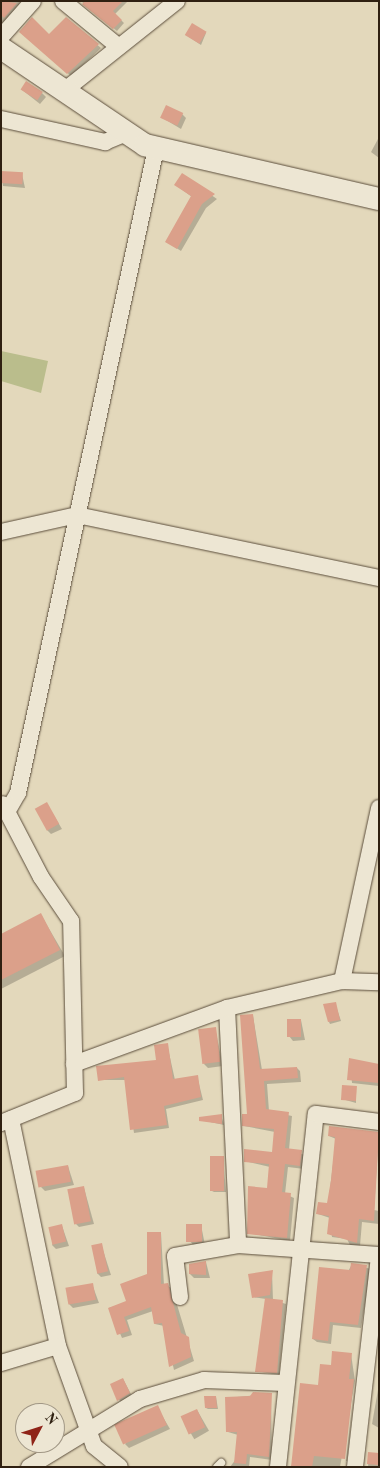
<!DOCTYPE html>
<html>
<head>
<meta charset="utf-8">
<style>
  body { margin:0 }
  #map { position:relative; width:380px; height:1468px; overflow:hidden; background:#e3d8bb; font-family:"Old Standard TT",serif }
  div>[style] { position:absolute }
  .green>* { inset:0; background:#babd8c }
  .shadow>* { inset:0; background:#0003; transform-origin:0 0 }
  .building>* { inset:0; background:#dba08a; transform-origin:0 0 }
  .roads { filter:drop-shadow(0 0 1px #5c4e3c) drop-shadow(0 0 1px #5c4e3c) }
  .lane>* { height:8px; margin:-4px; padding:0 4px; transform-origin:4px; border-radius:4px; background:#ede6d3 }
  .street>* { height:16px; margin:-8px; padding:0 8px; transform-origin:8px; border-radius:8px; background:#ede6d3 }
  .secondary>* { height:22px; margin:-11px; padding:0 11px; transform-origin:11px; border-radius:11px; background:#ede6d3 }
  span { translate:-50% -50%; white-space:nowrap; text-align:center; line-height:1.15; -webkit-text-stroke:4.5px #ede6d3; paint-order:stroke }
  .frame { position:absolute; inset:0; border:2px solid #2f2011; pointer-events:none }
  .north { position:absolute; left:15px; top:1403px; width:50px; height:50px; box-sizing:border-box; background:#ede6d3; border:1px solid #a19785; border-radius:50%; rotate:50deg; font-size:14px; font-weight:700; line-height:20px; text-align:center; color:#2f2011 }
  .north::after { content:''; display:block; margin:auto; width:18px; height:22px; background:#8f2418; clip-path:polygon(50% 0,100% 100%,50% 72%,0 100%) }
</style>
</head>
<body>
<div id="map">
  <div class="green">
    <i style="clip-path:polygon(1px 351px,48px 361px,41px 393px,1px 381px)"></i>
  </div>
  <div class="shadow">
    <i style="clip-path:polygon(1px 1px,26px 1px,1px 27px)"></i>
    <i style="clip-path:polygon(128px 1px,115px 14px,124px 23px,117px 31px,82px 2px)"></i>
    <i style="clip-path:polygon(66px 18px,101px 48px,71px 76px,24px 35px,49px 36px)"></i>
    <i style="clip-path:polygon(206px 33px,201px 45px,186px 35px)"></i>
    <i style="clip-path:polygon(21px 89px,42px 93px,46px 97px,40px 104px)"></i>
    <i style="clip-path:polygon(182px 114px,186px 118px,181px 129px,161px 117px)"></i>
    <i style="clip-path:polygon(378px 139px,379px 139px,379px 158px,371px 152px)"></i>
    <i style="clip-path:polygon(1px 172px,22px 174px,25px 188px,3px 186px)"></i>
    <i style="clip-path:polygon(182px 175px,217px 199px,206px 208px,181px 251px,167px 242px,192px 197px,176px 185px)"></i>
    <i style="clip-path:polygon(47px 804px,62px 829px,51px 834px,47px 830px)"></i>
    <i style="clip-path:polygon(41px 915px,65px 956px,1px 989px,1px 935px)"></i>
    <i style="clip-path:polygon(335px 1003px,341px 1021px,330px 1024px,329px 1022px)"></i>
    <i style="clip-path:polygon(253px 1016px,262px 1070px,297px 1068px,300px 1071px,301px 1082px,267px 1084px,269px 1111px,292px 1116px,289px 1150px,305px 1155px,304px 1169px,288px 1167px,285px 1194px,294px 1198px,290px 1241px,249px 1233px,268px 1190px,270px 1167px,245px 1161px,273px 1153px,275px 1132px,244px 1126px,249px 1115px)"></i>
    <i style="clip-path:polygon(301px 1020px,305px 1040px,293px 1041px,289px 1036px)"></i>
    <i style="clip-path:polygon(215px 1028px,223px 1066px,208px 1068px,204px 1064px)"></i>
    <i style="clip-path:polygon(167px 1044px,175px 1080px,197px 1076px,203px 1100px,166px 1109px,169px 1128px,134px 1133px,126px 1080px,99px 1080px,157px 1062px)"></i>
    <i style="clip-path:polygon(350px 1059px,379px 1066px,379px 1086px,352px 1083px)"></i>
    <i style="clip-path:polygon(356px 1088px,356px 1103px,342px 1099px)"></i>
    <i style="clip-path:polygon(221px 1115px,224px 1125px,201px 1120px)"></i>
    <i style="clip-path:polygon(379px 1133px,374px 1210px,379px 1211px,379px 1224px,362px 1222px,360px 1246px,350px 1245px,347px 1239px,332px 1237px,330px 1218px,318px 1214px,328px 1205px,336px 1139px,329px 1136px)"></i>
    <i style="clip-path:polygon(223px 1157px,226px 1192px,214px 1192px,212px 1191px)"></i>
    <i style="clip-path:polygon(68px 1166px,74px 1185px,45px 1191px,41px 1187px)"></i>
    <i style="clip-path:polygon(84px 1188px,94px 1224px,79px 1227px,75px 1223px)"></i>
    <i style="clip-path:polygon(201px 1225px,205px 1245px,194px 1246px,190px 1241px)"></i>
    <i style="clip-path:polygon(62px 1226px,69px 1246px,56px 1249px,52px 1245px)"></i>
    <i style="clip-path:polygon(161px 1233px,164px 1285px,172px 1288px,194px 1361px,174px 1370px,164px 1326px,155px 1324px,153px 1311px,127px 1320px,132px 1335px,122px 1338px,109px 1308px,128px 1302px,148px 1275px)"></i>
    <i style="clip-path:polygon(101px 1244px,111px 1275px,101px 1277px,97px 1273px)"></i>
    <i style="clip-path:polygon(206px 1262px,210px 1278px,194px 1278px,190px 1274px)"></i>
    <i style="clip-path:polygon(352px 1264px,371px 1269px,361px 1328px,333px 1325px,331px 1344px,317px 1342px,313px 1339px)"></i>
    <i style="clip-path:polygon(272px 1272px,273px 1300px,286px 1304px,279px 1375px,256px 1371px,266px 1299px,253px 1297px)"></i>
    <i style="clip-path:polygon(92px 1284px,99px 1303px,73px 1308px,69px 1304px)"></i>
    <i style="clip-path:polygon(351px 1354px,355px 1381px,340px 1467px,291px 1467px,319px 1386px,332px 1367px)"></i>
    <i style="left:123px;top:1379px;width:21px;height:13px;rotate:62deg"></i>
    <i style="clip-path:polygon(355px 1382px,347px 1461px,346px 1461px)"></i>
    <i style="clip-path:polygon(379px 1384px,379px 1428px,372px 1424px)"></i>
    <i style="clip-path:polygon(271px 1394px,272px 1460px,250px 1457px,249px 1467px,230px 1467px,236px 1459px,238px 1435px,228px 1432px,226px 1398px)"></i>
    <i style="clip-path:polygon(216px 1397px,218px 1409px,208px 1409px,206px 1408px)"></i>
    <i style="clip-path:polygon(157px 1407px,170px 1429px,129px 1448px,125px 1444px)"></i>
    <i style="left:197px;top:1410px;width:24px;height:17px;rotate:60deg"></i>
    <i style="clip-path:polygon(369px 1454px,379px 1455px,379px 1467px,368px 1467px)"></i>
  </div>
  <div class="building">
    <i style="clip-path:polygon(1px 1px,17px 3px,4px 18px,1px 15px)"></i>
    <i style="clip-path:polygon(85px 1px,123px 1px,113px 11px,122px 20px,113px 29px,82px 4px)"></i>
    <i style="clip-path:polygon(32px 17px,49px 34px,66px 17px,99px 44px,67px 74px,19px 32px)"></i>
    <i style="left:192px;top:23px;width:17px;height:14px;rotate:31deg"></i>
    <i style="left:26px;top:81px;width:20px;height:10px;rotate:33deg"></i>
    <i style="left:166px;top:105px;width:19px;height:14px;rotate:25deg"></i>
    <i style="left:1px;top:171px;width:22px;height:12px;rotate:3deg"></i>
    <i style="clip-path:polygon(182px 173px,215px 194px,202px 204px,177px 249px,165px 242px,191px 196px,174px 185px)"></i>
    <i style="left:47px;top:802px;width:25px;height:14px;rotate:61deg"></i>
    <i style="clip-path:polygon(41px 913px,60px 950px,1px 980px,1px 934px)"></i>
    <i style="clip-path:polygon(336px 1002px,340px 1020px,328px 1022px,323px 1004px)"></i>
    <i style="clip-path:polygon(253px 1014px,260px 1069px,297px 1067px,298px 1078px,264px 1081px,266px 1109px,289px 1112px,285px 1148px,302px 1150px,300px 1166px,285px 1164px,282px 1192px,291px 1193px,287px 1238px,247px 1234px,248px 1186px,267px 1188px,269px 1164px,244px 1162px,244px 1149px,272px 1152px,274px 1129px,242px 1126px,242px 1114px,247px 1114px,240px 1015px)"></i>
    <i style="left:287px;top:1019px;width:14px;height:18px"></i>
    <i style="left:216px;top:1027px;width:35px;height:18px;rotate:83deg"></i>
    <i style="clip-path:polygon(168px 1043px,173px 1079px,198px 1075px,201px 1097px,164px 1106px,167px 1125px,130px 1130px,124px 1077px,98px 1081px,96px 1066px,156px 1060px,154px 1045px)"></i>
    <i style="clip-path:polygon(349px 1058px,379px 1064px,379px 1083px,347px 1080px)"></i>
    <i style="left:342px;top:1085px;width:15px;height:15px;rotate:4deg"></i>
    <i style="clip-path:polygon(222px 1114px,222px 1124px,199px 1121px,199px 1117px)"></i>
    <i style="clip-path:polygon(329px 1126px,379px 1132px,374px 1221px,359px 1219px,357px 1243px,327px 1234px,329px 1216px,316px 1214px,318px 1202px,327px 1203px,331px 1180px,335px 1137px,328px 1136px)"></i>
    <i style="left:210px;top:1156px;width:14px;height:35px"></i>
    <i style="left:68px;top:1165px;width:17px;height:33px;rotate:80deg"></i>
    <i style="left:84px;top:1186px;width:36px;height:17px;rotate:79deg"></i>
    <i style="left:62px;top:1224px;width:18px;height:14px;rotate:77deg"></i>
    <i style="left:186px;top:1224px;width:16px;height:18px"></i>
    <i style="clip-path:polygon(147px 1232px,161px 1232px,161px 1284px,168px 1283px,181px 1333px,189px 1337px,191px 1357px,169px 1367px,162px 1323px,154px 1324px,151px 1307px,124px 1317px,129px 1331px,117px 1335px,108px 1308px,126px 1301px,120px 1284px,147px 1274px)"></i>
    <i style="left:102px;top:1243px;width:29px;height:11px;rotate:78deg"></i>
    <i style="clip-path:polygon(206px 1261px,206px 1275px,189px 1274px,189px 1264px)"></i>
    <i style="clip-path:polygon(351px 1263px,367px 1265px,358px 1325px,330px 1322px,328px 1341px,312px 1339px,319px 1267px,350px 1270px)"></i>
    <i style="clip-path:polygon(273px 1270px,270px 1295px,252px 1298px,248px 1274px)"></i>
    <i style="left:93px;top:1283px;width:17px;height:28px;rotate:80deg"></i>
    <i style="clip-path:polygon(265px 1298px,283px 1300px,277px 1373px,255px 1372px)"></i>
    <i style="clip-path:polygon(332px 1351px,352px 1353px,349px 1379px,354px 1379px,345px 1459px,314px 1456px,312px 1467px,291px 1467px,300px 1383px,318px 1385px,320px 1364px,331px 1365px)"></i>
    <i style="clip-path:polygon(123px 1378px,130px 1393px,117px 1401px,110px 1384px)"></i>
    <i style="clip-path:polygon(253px 1392px,272px 1393px,269px 1457px,247px 1454px,246px 1464px,234px 1463px,237px 1432px,226px 1432px,225px 1397px,250px 1396px)"></i>
    <i style="clip-path:polygon(204px 1396px,216px 1396px,217px 1408px,205px 1408px)"></i>
    <i style="left:158px;top:1405px;width:22px;height:48px;rotate:66deg"></i>
    <i style="left:197px;top:1409px;width:20px;height:18px;rotate:66deg"></i>
    <i style="left:368px;top:1452px;width:11px;height:12px;rotate:5deg"></i>
  </div>
  <div class="roads">
    <div class="lane">
      <i style="left:217px;top:1467px;width:6px;rotate:-45deg"></i>
    </div>
    <div class="street">
      <i style="left:63px;top:1px;width:72px;rotate:39.4deg"></i>
      <i style="left:1px;top:37px;width:48px;rotate:-48.4deg"></i>
      <i style="left:65px;top:90px;width:143px;rotate:-38.5deg"></i>
      <i style="left:1px;top:119px;width:107px;rotate:12.5deg"></i>
      <i style="left:105px;top:142px;width:21px;rotate:-23deg"></i>
      <i style="left:1px;top:532px;width:78px;rotate:-12.6deg"></i>
      <i style="left:77px;top:515px;width:309px;rotate:11.8deg"></i>
      <i style="left:7px;top:812px;width:22px;rotate:-60deg"></i>
      <i style="left:18px;top:793px;width:660px;rotate:-77.92deg"></i>
      <i style="left:342px;top:981px;width:177px;rotate:-77.9deg"></i>
      <i style="left:227px;top:1008px;width:237px;rotate:87.3deg"></i>
      <i style="left:238px;top:1245px;width:141px;rotate:4.1deg"></i>
      <i style="left:74px;top:1064px;width:163px;rotate:-20.1deg"></i>
      <i style="left:227px;top:1008px;width:118px;rotate:-13.2deg"></i>
      <i style="left:342px;top:981px;width:37px;rotate:2deg"></i>
      <i style="left:11px;top:1119px;width:232px;rotate:78.3deg"></i>
      <i style="left:58px;top:1346px;width:106px;rotate:70.2deg"></i>
      <i style="left:94px;top:1446px;width:33px;rotate:39deg"></i>
      <i style="left:1px;top:1123px;width:80px;rotate:-22.1deg"></i>
      <i style="left:75px;top:1093px;width:172px;rotate:-91.3deg"></i>
      <i style="left:71px;top:921px;width:53px;rotate:-124.3deg"></i>
      <i style="left:41px;top:877px;width:82px;rotate:-117.5deg"></i>
      <i style="left:180px;top:1297px;width:41px;rotate:-97deg"></i>
      <i style="left:175px;top:1256px;width:64px;rotate:-9.9deg"></i>
      <i style="left:1px;top:1363px;width:59px;rotate:-16.6deg"></i>
      <i style="left:29px;top:1467px;width:130px;rotate:-31.5deg"></i>
      <i style="left:140px;top:1399px;width:67px;rotate:-16.5deg"></i>
      <i style="left:204px;top:1380px;width:81px;rotate:2.1deg"></i>
      <i style="left:278px;top:1467px;width:355px;rotate:-83.9deg"></i>
      <i style="left:316px;top:1114px;width:64px;rotate:7.2deg"></i>
      <i style="left:355px;top:1467px;width:213px;rotate:-83.5deg"></i>
    </div>
    <div class="secondary">
      <i style="left:1px;top:48px;width:174px;rotate:34deg"></i>
      <i style="left:145px;top:145px;width:240px;rotate:13deg"></i>
    </div>
  </div>
  <div class="frame"></div>
  <div class="north">N</div>
</div>
</body>
</html>
